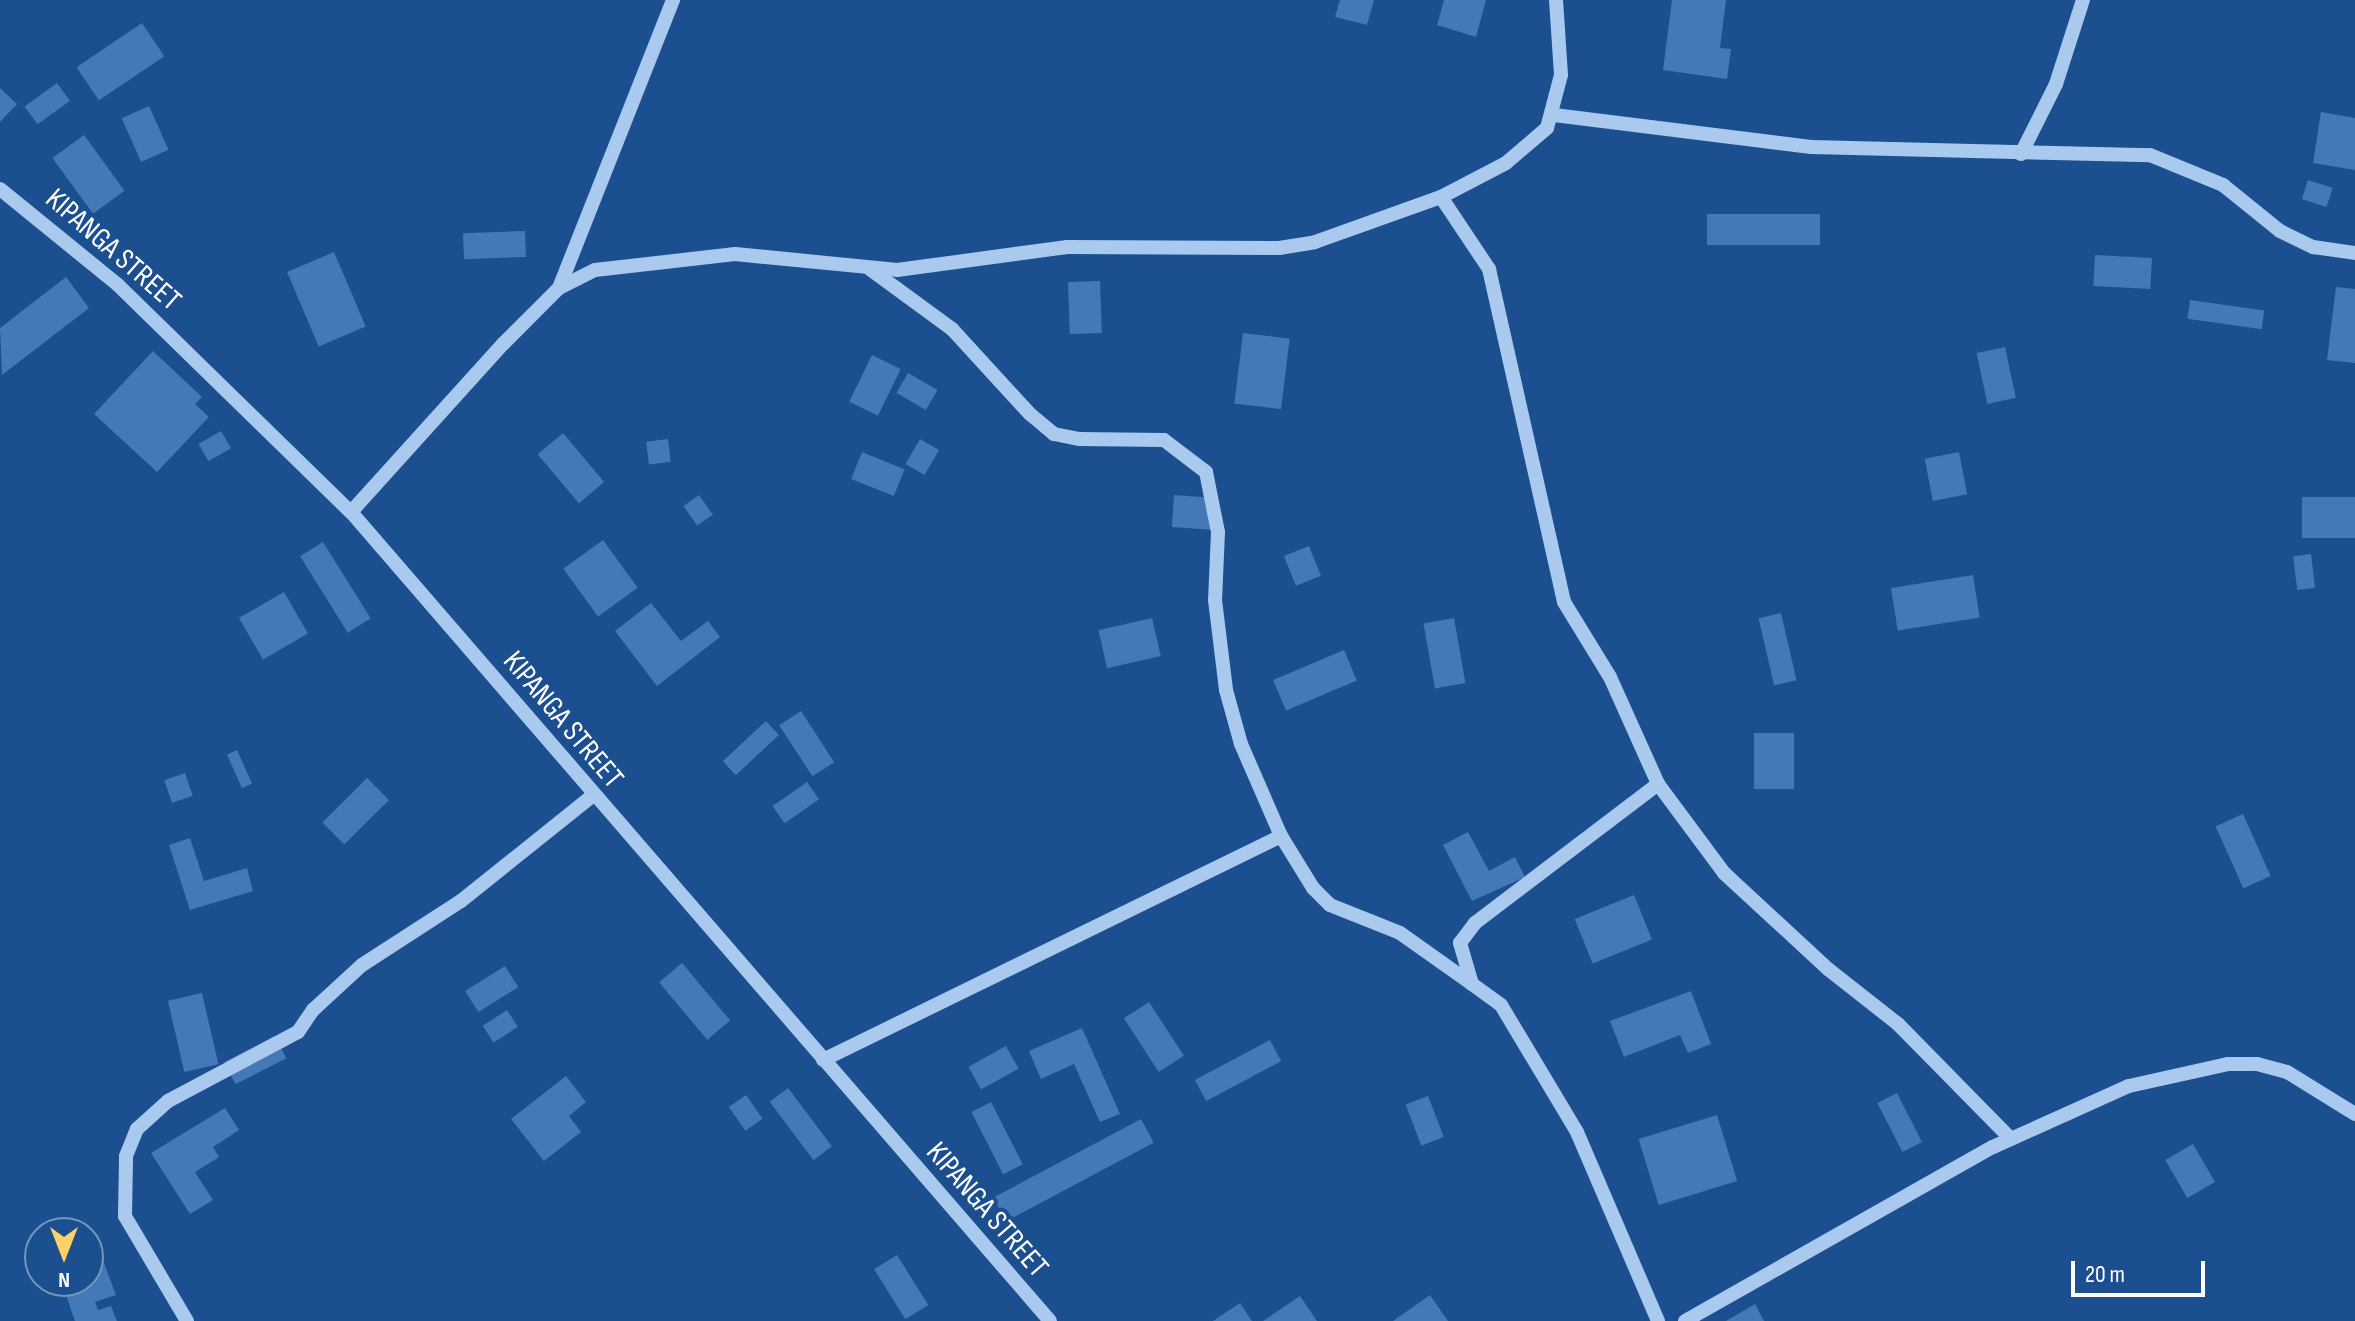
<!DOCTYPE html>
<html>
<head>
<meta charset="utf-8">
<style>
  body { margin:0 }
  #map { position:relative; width:2355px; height:1321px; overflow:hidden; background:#1b4f8f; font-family:"Sofia Sans Condensed",sans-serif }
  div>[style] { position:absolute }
  .building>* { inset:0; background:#4478b7; transform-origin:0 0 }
  .minor>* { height:14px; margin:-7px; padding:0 7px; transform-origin:7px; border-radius:7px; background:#a9c9ee }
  span { translate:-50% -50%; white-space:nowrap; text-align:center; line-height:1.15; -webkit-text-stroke:8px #1b4f8f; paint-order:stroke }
  .street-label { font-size:30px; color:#fff }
  .north { position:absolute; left:24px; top:1217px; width:80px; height:80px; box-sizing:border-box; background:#1b4f8f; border:2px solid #7695bc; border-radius:50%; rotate:180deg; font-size:22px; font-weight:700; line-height:32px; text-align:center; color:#fff }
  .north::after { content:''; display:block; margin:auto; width:28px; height:36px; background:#ffd166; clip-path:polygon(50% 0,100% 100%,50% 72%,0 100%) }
  .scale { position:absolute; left:2071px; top:1261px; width:134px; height:36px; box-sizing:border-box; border:4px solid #fff; border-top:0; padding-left:10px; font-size:24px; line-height:28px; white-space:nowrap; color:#fff; -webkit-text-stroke:6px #1b4f8f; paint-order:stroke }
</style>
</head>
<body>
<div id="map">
  <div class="building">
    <i style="clip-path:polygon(1340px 0,1374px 0,1367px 25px,1335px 17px)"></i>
    <i style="clip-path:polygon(1444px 0,1486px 0,1476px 37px,1437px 25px)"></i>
    <i style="clip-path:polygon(1672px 0,1726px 0,1720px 48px,1731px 49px,1727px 79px,1663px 70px)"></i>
    <i style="left:142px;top:23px;width:40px;height:79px;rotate:56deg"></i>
    <i style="left:57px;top:83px;width:22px;height:40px;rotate:54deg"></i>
    <i style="clip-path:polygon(0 88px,17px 104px,0 122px)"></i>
    <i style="left:149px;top:106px;width:48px;height:30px;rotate:66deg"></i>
    <i style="clip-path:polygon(2321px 112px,2355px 118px,2355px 170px,2313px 163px)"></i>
    <i style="left:84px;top:135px;width:69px;height:39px;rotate:54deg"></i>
    <i style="left:2308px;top:180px;width:26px;height:20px;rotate:18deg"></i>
    <i style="left:1707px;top:214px;width:113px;height:31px"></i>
    <i style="left:525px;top:231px;width:26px;height:62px;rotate:88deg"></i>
    <i style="left:334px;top:252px;width:81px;height:51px;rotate:67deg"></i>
    <i style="left:2095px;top:255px;width:57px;height:31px;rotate:3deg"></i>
    <i style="clip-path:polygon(66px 277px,89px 308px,2px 375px,0 328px)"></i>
    <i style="left:1100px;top:281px;width:52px;height:32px;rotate:88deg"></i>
    <i style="clip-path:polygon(2336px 287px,2355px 289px,2355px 363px,2327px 360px)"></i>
    <i style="left:2190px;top:300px;width:75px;height:19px;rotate:8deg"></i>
    <i style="left:1243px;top:333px;width:47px;height:71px;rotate:7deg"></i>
    <i style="left:2005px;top:347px;width:52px;height:29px;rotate:78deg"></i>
    <i style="clip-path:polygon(153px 351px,202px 397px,195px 404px,209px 417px,157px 472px,94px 414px)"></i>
    <i style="left:872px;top:355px;width:32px;height:52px;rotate:26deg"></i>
    <i style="left:908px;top:373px;width:34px;height:23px;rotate:30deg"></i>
    <i style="left:221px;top:431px;width:20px;height:26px;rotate:60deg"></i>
    <i style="left:563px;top:433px;width:64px;height:33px;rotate:50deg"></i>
    <i style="left:668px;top:439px;width:23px;height:22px;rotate:83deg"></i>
    <i style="left:920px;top:439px;width:22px;height:29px;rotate:30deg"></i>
    <i style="left:862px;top:452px;width:46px;height:29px;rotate:22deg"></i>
    <i style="left:1959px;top:452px;width:43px;height:35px;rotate:79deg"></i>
    <i style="left:699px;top:495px;width:24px;height:19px;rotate:55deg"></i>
    <i style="left:1174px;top:495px;width:39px;height:32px;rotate:4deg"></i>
    <i style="left:2355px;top:497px;width:41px;height:53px;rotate:90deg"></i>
    <i style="left:603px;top:540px;width:59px;height:49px;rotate:54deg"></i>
    <i style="left:323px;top:542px;width:90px;height:27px;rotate:58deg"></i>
    <i style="left:1309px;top:546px;width:32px;height:27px;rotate:68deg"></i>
    <i style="left:2311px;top:554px;width:34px;height:18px;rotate:83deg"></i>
    <i style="left:1973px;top:575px;width:43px;height:83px;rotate:81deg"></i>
    <i style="left:284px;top:592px;width:48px;height:52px;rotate:60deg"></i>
    <i style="clip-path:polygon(651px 603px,681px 641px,708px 621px,720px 637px,657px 686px,615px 631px)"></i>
    <i style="left:1781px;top:613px;width:69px;height:23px;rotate:77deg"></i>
    <i style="left:1152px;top:618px;width:39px;height:55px;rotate:77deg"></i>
    <i style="left:1454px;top:618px;width:66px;height:31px;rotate:80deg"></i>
    <i style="left:1344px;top:650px;width:33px;height:77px;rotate:67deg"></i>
    <i style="left:801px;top:711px;width:61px;height:26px;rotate:57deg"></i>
    <i style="left:766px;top:721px;width:19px;height:59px;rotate:47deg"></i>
    <i style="left:1754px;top:733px;width:40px;height:56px"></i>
    <i style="left:237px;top:750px;width:37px;height:11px;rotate:66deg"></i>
    <i style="left:185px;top:773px;width:24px;height:22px;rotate:71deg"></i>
    <i style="left:367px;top:778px;width:31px;height:63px;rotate:45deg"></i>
    <i style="left:807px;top:782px;width:21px;height:42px;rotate:55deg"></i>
    <i style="left:2243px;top:814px;width:68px;height:30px;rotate:66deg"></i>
    <i style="clip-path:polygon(1468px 832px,1489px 871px,1515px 857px,1525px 877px,1472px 901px,1443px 845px)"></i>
    <i style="clip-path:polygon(190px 838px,204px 881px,247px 868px,253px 891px,190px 910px,169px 845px)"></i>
    <i style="left:1634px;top:895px;width:48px;height:64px;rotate:68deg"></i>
    <i style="left:682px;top:963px;width:75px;height:30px;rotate:50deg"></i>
    <i style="left:505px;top:966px;width:25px;height:47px;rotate:58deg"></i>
    <i style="clip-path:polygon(1691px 991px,1711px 1044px,1688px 1053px,1680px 1035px,1624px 1057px,1610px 1021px)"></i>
    <i style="left:202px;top:993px;width:73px;height:35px;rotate:77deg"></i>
    <i style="left:1149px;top:1002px;width:64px;height:30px;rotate:57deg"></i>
    <i style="left:507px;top:1010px;width:20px;height:29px;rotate:57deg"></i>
    <i style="clip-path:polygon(1082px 1028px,1120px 1114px,1100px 1122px,1074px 1064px,1041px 1079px,1029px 1051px)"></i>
    <i style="left:275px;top:1036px;width:25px;height:57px;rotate:63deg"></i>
    <i style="left:1270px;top:1040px;width:24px;height:85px;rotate:62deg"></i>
    <i style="left:1006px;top:1046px;width:26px;height:43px;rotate:61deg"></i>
    <i style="clip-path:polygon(566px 1076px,586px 1102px,569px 1116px,581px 1132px,544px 1161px,511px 1119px)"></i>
    <i style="left:788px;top:1088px;width:73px;height:23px;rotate:53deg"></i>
    <i style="left:1897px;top:1093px;width:55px;height:22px;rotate:63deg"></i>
    <i style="left:746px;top:1095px;width:29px;height:21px;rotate:55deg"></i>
    <i style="left:1428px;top:1096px;width:44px;height:24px;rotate:69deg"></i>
    <i style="left:991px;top:1102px;width:70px;height:22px;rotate:63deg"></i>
    <i style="clip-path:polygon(225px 1108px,239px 1130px,213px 1147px,219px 1157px,195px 1172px,213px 1200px,190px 1214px,151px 1153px)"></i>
    <i style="left:1717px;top:1115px;width:69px;height:82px;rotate:73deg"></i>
    <i style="left:1141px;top:1119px;width:27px;height:167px;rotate:62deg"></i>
    <i style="left:2193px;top:1144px;width:44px;height:32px;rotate:60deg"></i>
    <i style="clip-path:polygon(98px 1247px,116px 1295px,95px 1302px,98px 1310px,111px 1306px,117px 1321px,75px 1321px,61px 1281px,88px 1281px,88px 1250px)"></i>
    <i style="left:897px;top:1255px;width:59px;height:27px;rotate:58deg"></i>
    <i style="clip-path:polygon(1430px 1295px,1448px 1321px,1393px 1321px)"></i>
    <i style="clip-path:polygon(1300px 1296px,1317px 1321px,1263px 1321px)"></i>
    <i style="clip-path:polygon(1240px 1303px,1252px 1321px,1213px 1321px)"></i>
    <i style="clip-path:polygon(1755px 1304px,1764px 1321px,1726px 1321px)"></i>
  </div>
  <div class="minor">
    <i style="left:1554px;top:115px;width:259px;rotate:7.1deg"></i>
    <i style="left:1811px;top:147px;width:339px;rotate:1.4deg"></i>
    <i style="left:2150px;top:155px;width:79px;rotate:22.3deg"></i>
    <i style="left:2223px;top:185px;width:73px;rotate:38.9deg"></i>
    <i style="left:2280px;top:231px;width:37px;rotate:26deg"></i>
    <i style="left:2313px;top:247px;width:42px;rotate:8.1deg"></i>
    <i style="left:2021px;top:154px;width:78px;rotate:-63.4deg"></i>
    <i style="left:2056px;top:84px;width:88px;rotate:-72.2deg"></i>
    <i style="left:0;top:189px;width:152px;rotate:39.1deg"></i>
    <i style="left:118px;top:285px;width:325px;rotate:44.3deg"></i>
    <i style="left:351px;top:512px;width:1069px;rotate:49.17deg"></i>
    <i style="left:1441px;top:197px;width:87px;rotate:56.3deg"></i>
    <i style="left:1489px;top:269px;width:341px;rotate:77.3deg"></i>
    <i style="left:1564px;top:602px;width:88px;rotate:58.5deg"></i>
    <i style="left:1610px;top:677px;width:117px;rotate:65.8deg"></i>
    <i style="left:1658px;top:784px;width:111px;rotate:53.4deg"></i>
    <i style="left:1724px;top:873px;width:142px;rotate:42.7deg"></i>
    <i style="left:1828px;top:969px;width:89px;rotate:38.2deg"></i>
    <i style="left:1898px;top:1024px;width:161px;rotate:45.5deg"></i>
    <i style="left:870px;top:269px;width:102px;rotate:36.2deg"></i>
    <i style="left:952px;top:329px;width:115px;rotate:47.5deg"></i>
    <i style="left:1030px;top:414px;width:31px;rotate:40deg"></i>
    <i style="left:1054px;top:434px;width:25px;rotate:11deg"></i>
    <i style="left:1079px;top:439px;width:85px;rotate:0.7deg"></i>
    <i style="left:1164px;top:440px;width:53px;rotate:37.3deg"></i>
    <i style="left:1206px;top:472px;width:61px;rotate:78.7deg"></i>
    <i style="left:1218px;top:532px;width:68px;rotate:92.5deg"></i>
    <i style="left:1215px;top:600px;width:91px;rotate:83deg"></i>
    <i style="left:1226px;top:690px;width:56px;rotate:74.5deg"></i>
    <i style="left:1241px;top:744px;width:100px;rotate:66.5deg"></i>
    <i style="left:1281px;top:836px;width:61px;rotate:58.4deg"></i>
    <i style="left:1313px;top:888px;width:24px;rotate:45deg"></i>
    <i style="left:1330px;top:905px;width:75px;rotate:21.8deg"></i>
    <i style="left:1400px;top:933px;width:88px;rotate:35.3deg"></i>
    <i style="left:559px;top:288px;width:310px;rotate:-68.4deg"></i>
    <i style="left:351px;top:512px;width:227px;rotate:-47.9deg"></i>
    <i style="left:503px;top:344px;width:79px;rotate:-45deg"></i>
    <i style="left:559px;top:288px;width:40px;rotate:-26.6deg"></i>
    <i style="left:595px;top:270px;width:141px;rotate:-6.5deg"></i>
    <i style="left:735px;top:254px;width:163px;rotate:5.6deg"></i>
    <i style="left:897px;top:270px;width:172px;rotate:-7.7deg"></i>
    <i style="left:1067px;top:247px;width:212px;rotate:0.3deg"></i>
    <i style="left:1279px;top:248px;width:36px;rotate:-9deg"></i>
    <i style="left:1315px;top:242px;width:134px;rotate:-19.7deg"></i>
    <i style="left:1441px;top:197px;width:73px;rotate:-27.6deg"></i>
    <i style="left:1506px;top:163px;width:54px;rotate:-40.5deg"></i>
    <i style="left:1547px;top:128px;width:55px;rotate:-75.2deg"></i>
    <i style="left:1561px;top:75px;width:75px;rotate:-93.8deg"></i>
    <i style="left:823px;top:1060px;width:510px;rotate:-26.06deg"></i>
    <i style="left:187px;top:1321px;width:122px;rotate:-120.6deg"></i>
    <i style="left:125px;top:1216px;width:60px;rotate:-89deg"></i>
    <i style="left:126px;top:1156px;width:29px;rotate:-68deg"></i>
    <i style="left:137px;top:1129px;width:42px;rotate:-42.1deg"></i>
    <i style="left:168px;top:1101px;width:147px;rotate:-28deg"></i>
    <i style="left:298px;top:1032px;width:27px;rotate:-56deg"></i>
    <i style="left:313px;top:1010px;width:67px;rotate:-42.6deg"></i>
    <i style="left:362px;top:965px;width:118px;rotate:-32.9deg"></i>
    <i style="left:461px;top:901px;width:168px;rotate:-38.7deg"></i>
    <i style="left:1658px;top:1321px;width:206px;rotate:-113.2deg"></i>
    <i style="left:1577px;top:1132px;width:148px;rotate:-120.9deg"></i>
    <i style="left:1501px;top:1005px;width:36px;rotate:-144deg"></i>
    <i style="left:1472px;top:984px;width:43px;rotate:-106.3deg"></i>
    <i style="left:1460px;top:943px;width:25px;rotate:-53deg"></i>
    <i style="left:1475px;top:923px;width:230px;rotate:-37.2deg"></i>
    <i style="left:1685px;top:1321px;width:354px;rotate:-29.5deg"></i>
    <i style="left:1993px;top:1147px;width:149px;rotate:-24.2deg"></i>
    <i style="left:2129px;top:1086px;width:101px;rotate:-12.5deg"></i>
    <i style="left:2228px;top:1064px;width:29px"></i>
    <i style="left:2257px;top:1064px;width:31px;rotate:15deg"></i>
    <i style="left:2287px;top:1072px;width:80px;rotate:31.7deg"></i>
  </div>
  <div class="street-label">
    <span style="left:113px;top:250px;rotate:41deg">KIPANGA STREET</span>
    <span style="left:563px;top:720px;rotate:50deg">KIPANGA STREET</span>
    <span style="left:987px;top:1210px;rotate:49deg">KIPANGA STREET</span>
  </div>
  <div class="north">N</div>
  <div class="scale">20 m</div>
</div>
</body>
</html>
